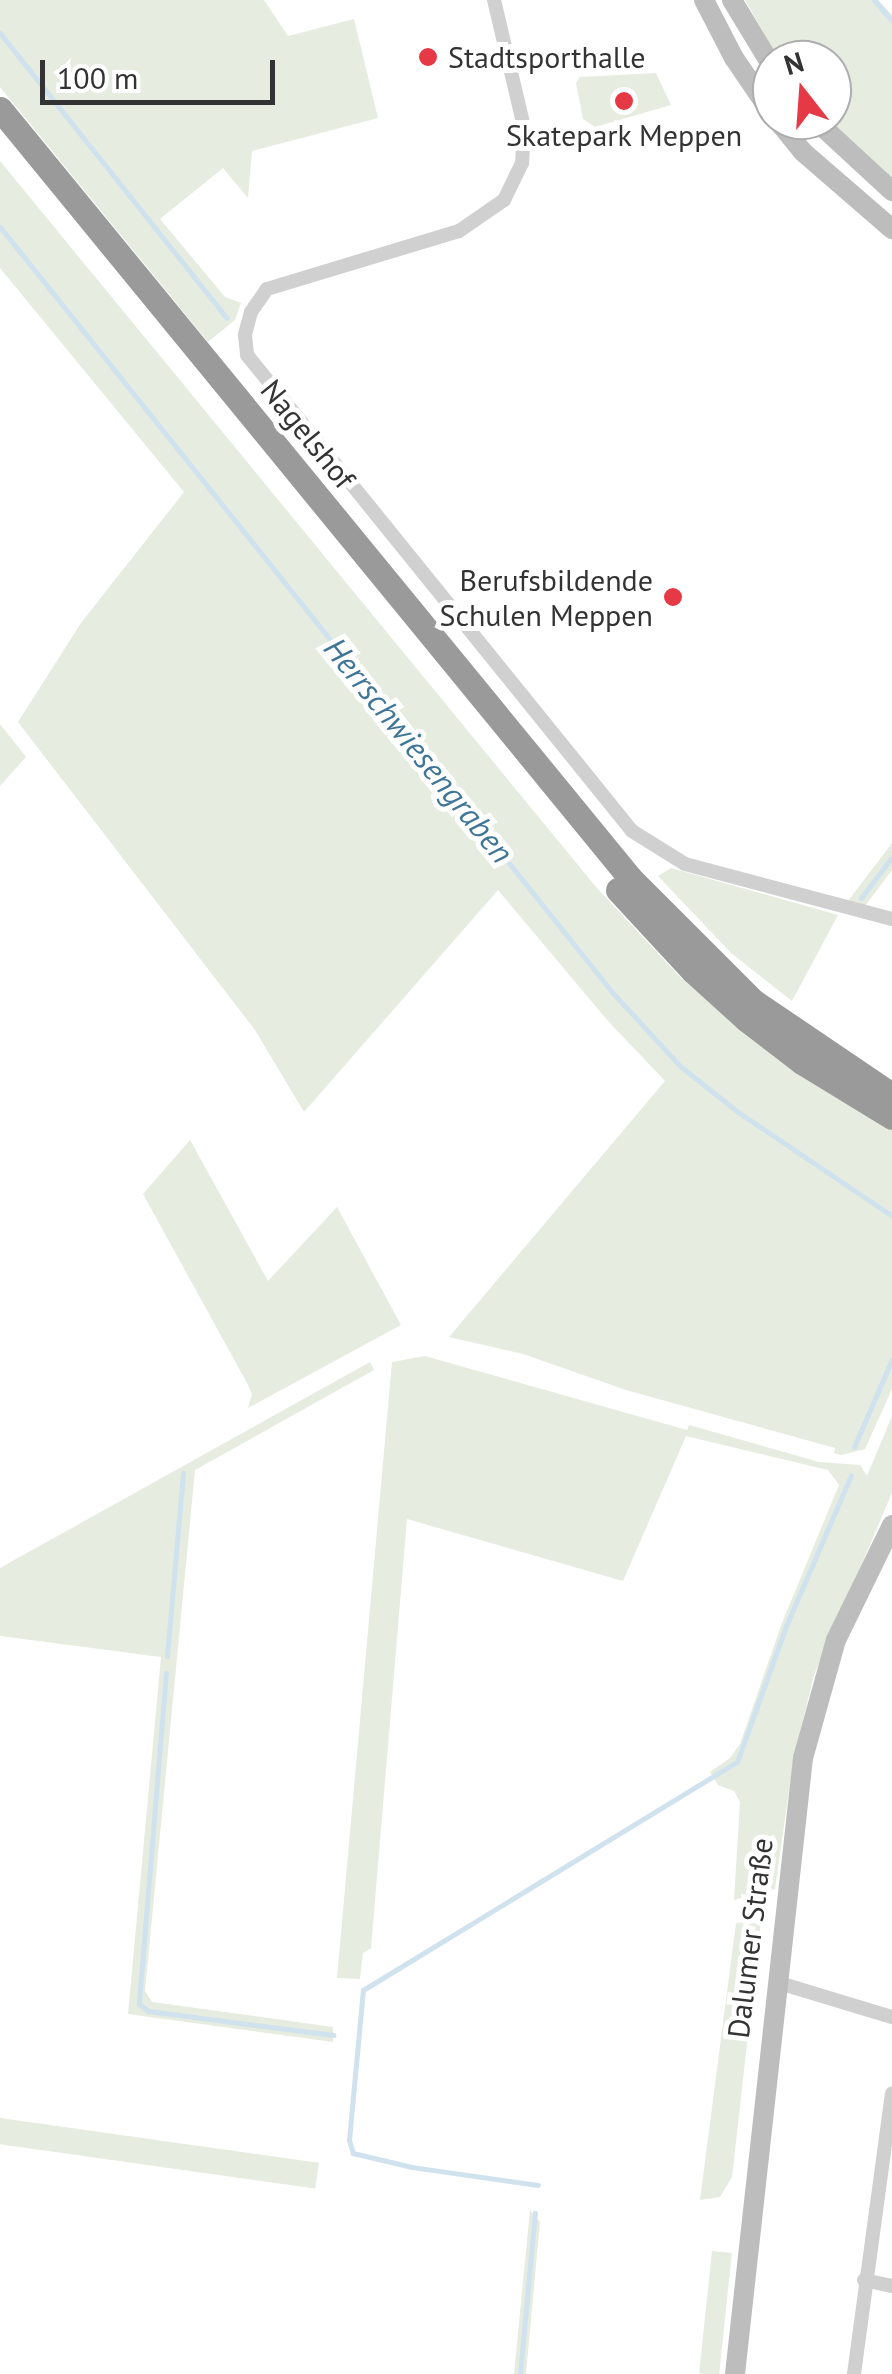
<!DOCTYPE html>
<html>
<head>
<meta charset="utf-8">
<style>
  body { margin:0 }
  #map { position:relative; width:892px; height:2374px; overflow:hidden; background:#fff; font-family:"PT Sans",sans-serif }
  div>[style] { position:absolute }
  .green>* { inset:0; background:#e6ecdf; transform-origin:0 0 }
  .stream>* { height:5px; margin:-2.5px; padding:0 2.5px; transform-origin:2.5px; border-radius:2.5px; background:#cfe2ee }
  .street>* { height:14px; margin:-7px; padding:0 7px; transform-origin:7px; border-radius:7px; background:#d0d0d0 }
  .secondary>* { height:20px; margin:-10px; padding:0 10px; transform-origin:10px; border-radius:10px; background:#bdbdbd }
  .highway>* { height:25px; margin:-12.5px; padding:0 12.5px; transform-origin:12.5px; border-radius:12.5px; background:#9a9a9a }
  .dots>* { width:28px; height:28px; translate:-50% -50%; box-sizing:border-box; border:5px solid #fff; border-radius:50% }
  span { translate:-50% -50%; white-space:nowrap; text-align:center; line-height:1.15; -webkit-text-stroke:10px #fff; paint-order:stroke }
  .poi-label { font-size:30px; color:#333 }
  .left { translate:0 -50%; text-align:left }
  .right { translate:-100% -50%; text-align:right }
  .street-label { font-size:30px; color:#333 }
  .water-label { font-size:32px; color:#3f7597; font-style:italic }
  .north { position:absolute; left:752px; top:40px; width:100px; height:100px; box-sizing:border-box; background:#fff; border:2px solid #adadad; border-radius:50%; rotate:343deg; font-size:28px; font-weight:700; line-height:40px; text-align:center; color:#333 }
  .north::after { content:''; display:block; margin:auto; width:35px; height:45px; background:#e63946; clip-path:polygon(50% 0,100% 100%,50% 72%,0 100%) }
  .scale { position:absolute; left:40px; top:60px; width:235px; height:45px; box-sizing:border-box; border:5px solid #333; border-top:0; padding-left:12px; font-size:30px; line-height:35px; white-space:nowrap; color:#333; -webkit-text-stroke:8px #fff; paint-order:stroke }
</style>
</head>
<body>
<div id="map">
  <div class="green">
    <i style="clip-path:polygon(0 0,264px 0,288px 36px,354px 19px,378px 118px,252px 151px,248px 198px,223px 168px,160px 219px,225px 297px,241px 303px,235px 320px,208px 342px,0 87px)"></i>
    <i style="clip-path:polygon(745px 0,878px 0,892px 15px,892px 182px,824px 120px,832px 120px,832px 60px,779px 60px)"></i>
    <i style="clip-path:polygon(656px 73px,671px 105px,595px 127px,583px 119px,576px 83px,580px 77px)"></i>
    <i style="clip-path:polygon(0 161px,596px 887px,681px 978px,774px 1052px,892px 1129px,892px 1389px,865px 1449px,841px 1455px,834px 1453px,835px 1448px,626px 1390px,523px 1354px,449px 1337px,665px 1081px,608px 1021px,498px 890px,304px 1112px,255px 1030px,18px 722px,81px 623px,184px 492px,0 268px)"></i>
    <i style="clip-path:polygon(0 724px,26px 757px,0 786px)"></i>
    <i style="clip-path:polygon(892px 843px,892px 870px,865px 906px,848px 901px)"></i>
    <i style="clip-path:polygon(671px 868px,838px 915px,792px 1001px,731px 953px,658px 876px)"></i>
    <i style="clip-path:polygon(190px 1140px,268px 1281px,337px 1207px,401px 1325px,248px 1408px,252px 1394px,247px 1383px,143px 1194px)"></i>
    <i style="clip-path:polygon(425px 1356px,687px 1430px,689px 1425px,819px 1462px,860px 1465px,867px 1476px,892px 1416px,892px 1493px,814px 1675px,794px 1756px,775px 1889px,734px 1900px,740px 1802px,734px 1791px,718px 1785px,710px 1772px,730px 1758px,740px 1744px,782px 1623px,839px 1485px,828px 1470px,686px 1436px,623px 1581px,407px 1519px,371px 1948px,363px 1953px,360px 1979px,337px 1978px,392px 1362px)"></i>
    <i style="clip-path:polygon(370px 1362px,374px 1370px,195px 1470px,145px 1991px,152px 2002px,333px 2027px,333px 2042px,128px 2014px,161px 1657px,0 1636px,0 1568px)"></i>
    <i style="clip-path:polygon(761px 1920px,732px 2177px,720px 2197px,700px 2200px,736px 1923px)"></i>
    <i style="left:0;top:2118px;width:322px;height:26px;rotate:8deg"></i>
    <i style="clip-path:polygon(530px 2210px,540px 2222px,526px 2374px,514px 2374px)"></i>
    <i style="left:712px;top:2251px;width:20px;height:123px;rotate:6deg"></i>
  </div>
  <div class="stream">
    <i style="left:874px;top:0;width:28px;rotate:49deg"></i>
    <i style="left:0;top:33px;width:364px;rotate:51.5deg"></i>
    <i style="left:0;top:227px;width:980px;rotate:51.34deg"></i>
    <i style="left:612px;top:992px;width:100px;rotate:47.4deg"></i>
    <i style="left:680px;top:1066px;width:74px;rotate:38.4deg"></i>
    <i style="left:738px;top:1112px;width:186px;rotate:34deg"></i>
    <i style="left:861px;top:898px;width:51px;rotate:-52.9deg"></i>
    <i style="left:854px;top:1447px;width:96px;rotate:-66.6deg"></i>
    <i style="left:167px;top:1656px;width:184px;rotate:-85deg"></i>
    <i style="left:166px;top:1673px;width:332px;rotate:94.7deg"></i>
    <i style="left:139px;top:2004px;width:11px;rotate:38deg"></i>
    <i style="left:148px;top:2011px;width:187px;rotate:7.4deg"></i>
    <i style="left:538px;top:2185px;width:127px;rotate:-171.9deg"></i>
    <i style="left:412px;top:2167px;width:61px;rotate:-166.7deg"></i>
    <i style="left:353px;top:2153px;width:14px;rotate:-107deg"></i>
    <i style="left:349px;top:2140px;width:151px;rotate:-84.7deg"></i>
    <i style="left:363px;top:1990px;width:438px;rotate:-31.4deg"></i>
    <i style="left:737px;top:1762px;width:145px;rotate:-70.2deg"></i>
    <i style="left:786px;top:1626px;width:164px;rotate:-66.7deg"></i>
    <i style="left:520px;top:2374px;width:162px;rotate:-84.7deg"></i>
  </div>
  <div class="street">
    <i style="left:494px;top:0;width:130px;rotate:76.7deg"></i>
    <i style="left:524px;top:127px;width:36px;rotate:93deg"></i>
    <i style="left:522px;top:163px;width:41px;rotate:115.9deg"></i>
    <i style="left:504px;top:200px;width:55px;rotate:145.4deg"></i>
    <i style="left:459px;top:231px;width:201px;rotate:163.2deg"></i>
    <i style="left:267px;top:289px;width:28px;rotate:125deg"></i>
    <i style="left:251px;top:312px;width:24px;rotate:105deg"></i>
    <i style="left:245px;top:335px;width:20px;rotate:84deg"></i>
    <i style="left:247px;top:355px;width:612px;rotate:51.03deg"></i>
    <i style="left:632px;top:831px;width:62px;rotate:31.9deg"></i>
    <i style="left:685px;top:864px;width:214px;rotate:14.9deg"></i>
    <i style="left:776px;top:1982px;width:121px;rotate:16.8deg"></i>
    <i style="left:864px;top:2280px;width:29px;rotate:12deg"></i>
    <i style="left:854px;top:2374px;width:283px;rotate:-82.3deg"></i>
  </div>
  <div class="secondary">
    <i style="left:704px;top:0;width:65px;rotate:62.7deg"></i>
    <i style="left:734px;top:58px;width:68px;rotate:55.8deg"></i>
    <i style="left:732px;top:0;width:77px;rotate:58.8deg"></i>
    <i style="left:777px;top:120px;width:41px;rotate:50.9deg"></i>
    <i style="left:803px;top:152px;width:118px;rotate:40.9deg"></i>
    <i style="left:815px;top:120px;width:105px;rotate:42.7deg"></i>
    <i style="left:735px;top:2374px;width:620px;rotate:-83.7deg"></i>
    <i style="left:803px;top:1758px;width:123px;rotate:-74.4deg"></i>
    <i style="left:836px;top:1640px;width:128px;rotate:-64deg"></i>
  </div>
  <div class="highway">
    <i style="left:0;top:109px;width:994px;rotate:50.67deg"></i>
    <i style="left:630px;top:878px;width:174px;rotate:45deg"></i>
    <i style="left:753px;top:1001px;width:168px;rotate:34.1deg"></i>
    <i style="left:618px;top:890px;width:110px;rotate:47.2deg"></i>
    <i style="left:693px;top:971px;width:72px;rotate:42.2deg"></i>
    <i style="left:746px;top:1019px;width:71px;rotate:37.5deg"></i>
    <i style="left:802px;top:1062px;width:105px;rotate:31.4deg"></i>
  </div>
  <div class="dots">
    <i style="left:428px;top:57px;background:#e63946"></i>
    <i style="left:624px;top:101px;background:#e63946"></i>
    <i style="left:673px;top:597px;background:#e63946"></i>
  </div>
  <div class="poi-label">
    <span class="left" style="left:448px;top:57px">Stadtsporthalle</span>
    <span style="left:624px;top:135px">Skatepark Meppen</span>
    <span class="right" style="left:653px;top:597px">Berufsbildende<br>Schulen Meppen</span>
  </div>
  <div class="street-label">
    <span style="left:308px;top:434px;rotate:51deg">Nagelshof</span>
    <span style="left:750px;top:1938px;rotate:-83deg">Dalumer Straße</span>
  </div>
  <div class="water-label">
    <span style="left:419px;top:750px;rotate:51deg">Herrschwiesengraben</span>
  </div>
  <div class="north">N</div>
  <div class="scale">100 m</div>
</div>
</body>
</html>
